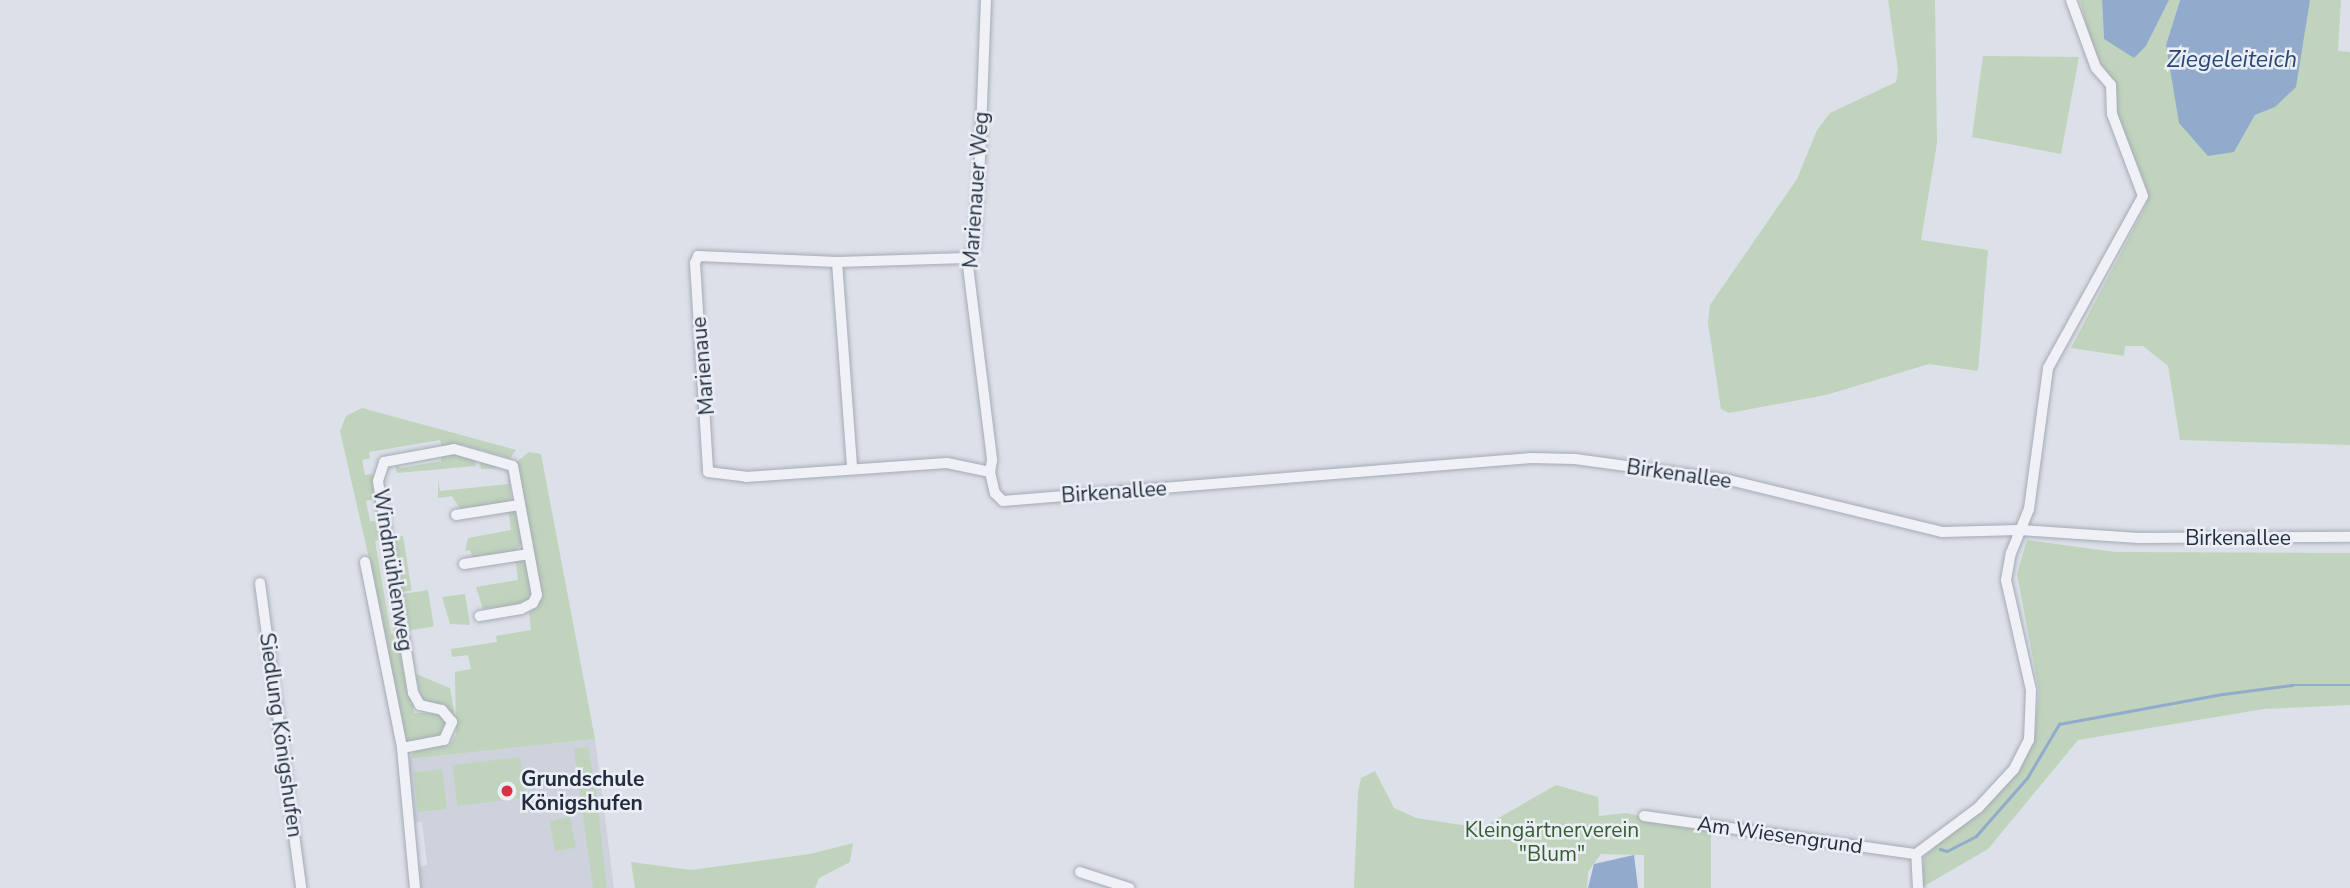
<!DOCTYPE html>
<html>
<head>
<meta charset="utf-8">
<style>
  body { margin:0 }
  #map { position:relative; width:2350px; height:888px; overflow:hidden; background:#dce0e8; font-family:"Nunito Sans",sans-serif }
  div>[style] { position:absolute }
  .built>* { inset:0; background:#cdd2dd }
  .green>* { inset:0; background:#c0d3bc; transform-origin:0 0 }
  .water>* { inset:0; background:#92abcc }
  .stream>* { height:2.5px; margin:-1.25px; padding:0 1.25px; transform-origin:1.25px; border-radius:1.25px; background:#92abcc }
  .roads { filter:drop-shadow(0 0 2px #a5aab5) drop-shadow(0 0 2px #a5aab5) }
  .street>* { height:10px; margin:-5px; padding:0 5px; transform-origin:5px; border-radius:5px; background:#eff1f6 }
  .dots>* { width:19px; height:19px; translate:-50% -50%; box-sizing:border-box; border:4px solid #ebeff5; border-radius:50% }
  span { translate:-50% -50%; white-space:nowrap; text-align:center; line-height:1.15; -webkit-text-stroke:5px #ebeff5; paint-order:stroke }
  .street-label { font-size:21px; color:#242c3f }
  .poi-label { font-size:21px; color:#242c3f; font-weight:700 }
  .left { translate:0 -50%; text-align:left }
  .park-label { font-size:21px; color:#365d30 }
  .water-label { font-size:23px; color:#2a4877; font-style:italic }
</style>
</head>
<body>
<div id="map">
  <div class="built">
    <i style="clip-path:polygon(595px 739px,614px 888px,421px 888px,419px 867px,427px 865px,422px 822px,415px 823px,409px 759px)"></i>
  </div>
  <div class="green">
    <i style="clip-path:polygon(1888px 0,1935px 0,1937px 143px,1921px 240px,1988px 250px,1978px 371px,1929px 364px,1826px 395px,1729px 413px,1721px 409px,1708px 323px,1710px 305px,1797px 179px,1817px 130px,1830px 113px,1896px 82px,1898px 70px)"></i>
    <i style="clip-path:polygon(2080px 0,2102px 0,2104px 39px,2118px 47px,2146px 46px,2169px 0,2180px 0,2166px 45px,2175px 83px,2234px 152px,2255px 115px,2275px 107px,2310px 0,2341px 0,2338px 51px,2350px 52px,2350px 445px,2180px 440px,2168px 366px,2143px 346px,2125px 346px,2124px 356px,2071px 348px,2146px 205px,2147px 189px,2118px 117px,2112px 79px,2094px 53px)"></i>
    <i style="clip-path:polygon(1983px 56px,2079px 57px,2061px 154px,1972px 137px)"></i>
    <i style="clip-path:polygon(362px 408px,516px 450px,510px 458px,463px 445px,442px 447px,440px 440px,369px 452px,370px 458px,362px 460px,365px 475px,373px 474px,377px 499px,366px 501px,370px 521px,379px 521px,383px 538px,375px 541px,391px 634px,401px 633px,414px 713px,436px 713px,448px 721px,446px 734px,410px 743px,404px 740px,380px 607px,340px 431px,346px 416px)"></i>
    <i style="clip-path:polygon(529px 452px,541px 454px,595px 739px,409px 759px,415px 750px,449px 745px,456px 735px,455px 672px,471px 669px,468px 655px,452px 657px,451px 649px,497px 642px,496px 636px,531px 630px,529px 613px,537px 604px,515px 463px)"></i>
    <i style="clip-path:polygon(449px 453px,474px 455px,476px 466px,397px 473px,395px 464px,401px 468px,441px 461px,441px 456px)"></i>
    <i style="clip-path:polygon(479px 457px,508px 466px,511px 499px,505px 504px,461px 510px,452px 496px,438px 498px,438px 480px,440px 491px,509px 484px,507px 468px,481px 469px)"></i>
    <i style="clip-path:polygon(515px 511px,522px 543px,515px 552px,473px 559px,470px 550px,465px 551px,468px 538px,511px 530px,509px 514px,503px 512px)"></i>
    <i style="left:403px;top:536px;width:55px;height:12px;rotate:81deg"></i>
    <i style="clip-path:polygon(2027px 540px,2115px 552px,2350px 553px,2350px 705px,2264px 709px,2078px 740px,1988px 849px,1921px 888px,1924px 857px,2017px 771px,2034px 743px,2039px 691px,2017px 574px)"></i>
    <i style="clip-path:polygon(518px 559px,528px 564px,533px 592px,527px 603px,483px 609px,476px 587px,518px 580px,516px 563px,510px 562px)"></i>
    <i style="left:428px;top:590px;width:37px;height:25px;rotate:81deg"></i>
    <i style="clip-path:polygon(465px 594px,470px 625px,450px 624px,442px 597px)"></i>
    <i style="clip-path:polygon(416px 674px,450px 688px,455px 717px,422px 702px)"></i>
    <i style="clip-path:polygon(588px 747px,596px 794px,607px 888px,593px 888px,574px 749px)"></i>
    <i style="left:520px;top:757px;width:41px;height:68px;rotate:83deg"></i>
    <i style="left:442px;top:769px;width:40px;height:29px;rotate:83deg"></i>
    <i style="clip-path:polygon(1375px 771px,1394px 808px,1416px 818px,1481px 828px,1556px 785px,1598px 797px,1599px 816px,1627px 813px,1644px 817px,1644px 822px,1645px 817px,1711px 827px,1711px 888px,1644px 888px,1644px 855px,1601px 854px,1588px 872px,1587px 888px,1354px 888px,1358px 792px,1361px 778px)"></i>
    <i style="left:570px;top:817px;width:31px;height:21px;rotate:79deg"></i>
    <i style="clip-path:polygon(853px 843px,850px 862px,819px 878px,815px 888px,635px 888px,631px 862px,691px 870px,810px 854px)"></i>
  </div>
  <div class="water">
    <i style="clip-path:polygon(2102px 0,2169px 0,2146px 46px,2134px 58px,2104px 39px)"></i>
    <i style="clip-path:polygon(2180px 0,2310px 0,2296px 87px,2275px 107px,2255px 115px,2234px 152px,2208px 156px,2179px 123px,2166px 45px)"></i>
    <i style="clip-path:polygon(1634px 855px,1638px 888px,1588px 888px,1594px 864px)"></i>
  </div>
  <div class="stream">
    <i style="left:1066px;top:489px;width:60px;rotate:-2.9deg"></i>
    <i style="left:1940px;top:849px;width:7px;rotate:16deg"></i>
    <i style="left:1947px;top:851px;width:33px;rotate:-27deg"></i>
    <i style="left:1976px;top:836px;width:77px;rotate:-48.7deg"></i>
    <i style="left:2027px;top:778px;width:63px;rotate:-59.3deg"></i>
    <i style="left:2059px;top:724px;width:167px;rotate:-10.4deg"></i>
    <i style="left:2223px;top:694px;width:70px;rotate:-7.4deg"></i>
    <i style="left:2292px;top:685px;width:58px"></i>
  </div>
  <div class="roads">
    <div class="street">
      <i style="left:986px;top:0;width:179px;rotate:92.2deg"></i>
      <i style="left:979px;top:179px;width:68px;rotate:94.2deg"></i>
      <i style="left:974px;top:247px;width:13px;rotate:122deg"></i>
      <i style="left:967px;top:258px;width:204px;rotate:82.9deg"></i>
      <i style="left:992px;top:460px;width:12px;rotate:99deg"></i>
      <i style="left:990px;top:472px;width:22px;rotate:77deg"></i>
      <i style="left:995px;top:493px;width:11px;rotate:45deg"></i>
      <i style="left:1003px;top:501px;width:530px;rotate:-4.66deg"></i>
      <i style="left:1531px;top:458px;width:44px;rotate:1.3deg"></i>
      <i style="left:1575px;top:459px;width:155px;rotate:7.8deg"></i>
      <i style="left:1729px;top:480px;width:219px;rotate:13.7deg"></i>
      <i style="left:1942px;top:532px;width:78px;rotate:-1.5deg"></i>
      <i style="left:2020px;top:530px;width:119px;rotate:3.8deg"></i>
      <i style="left:2139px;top:538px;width:211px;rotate:-0.3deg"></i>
      <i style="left:967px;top:258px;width:130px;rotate:178.2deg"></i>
      <i style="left:837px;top:262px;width:139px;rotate:-177.5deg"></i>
      <i style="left:698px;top:256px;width:8px;rotate:113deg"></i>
      <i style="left:695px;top:263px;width:209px;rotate:86.4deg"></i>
      <i style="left:708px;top:472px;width:38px;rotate:7deg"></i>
      <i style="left:746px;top:477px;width:201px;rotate:-4deg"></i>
      <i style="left:947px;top:463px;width:44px;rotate:11.8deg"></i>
      <i style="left:837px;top:262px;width:207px;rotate:85.8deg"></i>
      <i style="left:456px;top:515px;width:64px;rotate:-9deg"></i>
      <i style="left:365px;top:562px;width:190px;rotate:78.7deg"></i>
      <i style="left:402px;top:748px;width:141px;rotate:84.7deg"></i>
      <i style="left:464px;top:564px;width:66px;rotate:-8.7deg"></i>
      <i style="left:260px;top:583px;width:308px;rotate:82.3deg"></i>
      <i style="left:402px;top:748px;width:43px;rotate:-10.8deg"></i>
      <i style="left:444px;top:740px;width:20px;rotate:-66deg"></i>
      <i style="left:452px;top:722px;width:16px;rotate:-130deg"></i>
      <i style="left:442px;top:710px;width:23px;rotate:-167deg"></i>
      <i style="left:420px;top:705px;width:14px;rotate:-120deg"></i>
      <i style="left:413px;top:693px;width:215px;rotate:-99.4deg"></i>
      <i style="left:378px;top:481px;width:20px;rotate:-72deg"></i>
      <i style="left:384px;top:462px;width:71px;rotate:-10.5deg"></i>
      <i style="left:454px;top:449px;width:61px;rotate:16.1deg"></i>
      <i style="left:513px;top:466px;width:131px;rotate:79.5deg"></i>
      <i style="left:537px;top:595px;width:9px;rotate:117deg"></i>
      <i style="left:533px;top:603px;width:13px;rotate:153deg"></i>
      <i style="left:521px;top:609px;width:42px;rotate:170.3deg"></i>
      <i style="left:1644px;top:816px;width:275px;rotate:8deg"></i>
      <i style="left:1080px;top:872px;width:52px;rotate:18.1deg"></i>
      <i style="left:1918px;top:888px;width:34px;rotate:-93deg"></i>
      <i style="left:1916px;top:854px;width:77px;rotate:-36.6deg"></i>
      <i style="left:1978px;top:808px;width:53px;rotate:-47.3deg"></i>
      <i style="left:2014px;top:769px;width:33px;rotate:-63deg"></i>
      <i style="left:2029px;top:740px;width:50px;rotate:-87.7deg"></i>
      <i style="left:2031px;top:690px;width:113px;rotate:-102.8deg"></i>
      <i style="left:2006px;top:580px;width:27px;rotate:-80deg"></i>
      <i style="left:2011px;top:553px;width:48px;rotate:-67.8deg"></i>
      <i style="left:2029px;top:509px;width:142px;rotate:-82.3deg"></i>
      <i style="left:2048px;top:368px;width:196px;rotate:-61.1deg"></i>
      <i style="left:2143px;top:196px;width:88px;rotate:-110.7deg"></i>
      <i style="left:2112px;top:114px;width:29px;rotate:-92deg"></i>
      <i style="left:2111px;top:85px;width:23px;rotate:-131deg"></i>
      <i style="left:2096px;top:68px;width:72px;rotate:-110.2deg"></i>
    </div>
  </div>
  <div class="dots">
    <i style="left:507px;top:791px;background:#dc3141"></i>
  </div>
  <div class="street-label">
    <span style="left:976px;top:190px;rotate:-86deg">Marienauer Weg</span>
    <span style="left:703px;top:366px;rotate:-95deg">Marienaue</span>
    <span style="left:1679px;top:474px;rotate:8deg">Birkenallee</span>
    <span style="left:1114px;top:492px;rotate:-4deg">Birkenallee</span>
    <span style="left:2238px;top:538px">Birkenallee</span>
    <span style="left:393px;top:570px;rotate:81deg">Windmühlenweg</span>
    <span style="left:281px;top:735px;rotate:82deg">Siedlung Königshufen</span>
    <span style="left:1780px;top:835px;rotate:8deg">Am Wiesengrund</span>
  </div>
  <div class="poi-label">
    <span class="left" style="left:521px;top:791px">Grundschule<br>Königshufen</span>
  </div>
  <div class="park-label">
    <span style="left:1552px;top:842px">Kleingärtnerverein<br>"Blum"</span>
  </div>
  <div class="water-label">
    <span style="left:2232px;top:60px">Ziegeleiteich</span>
  </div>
</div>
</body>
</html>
